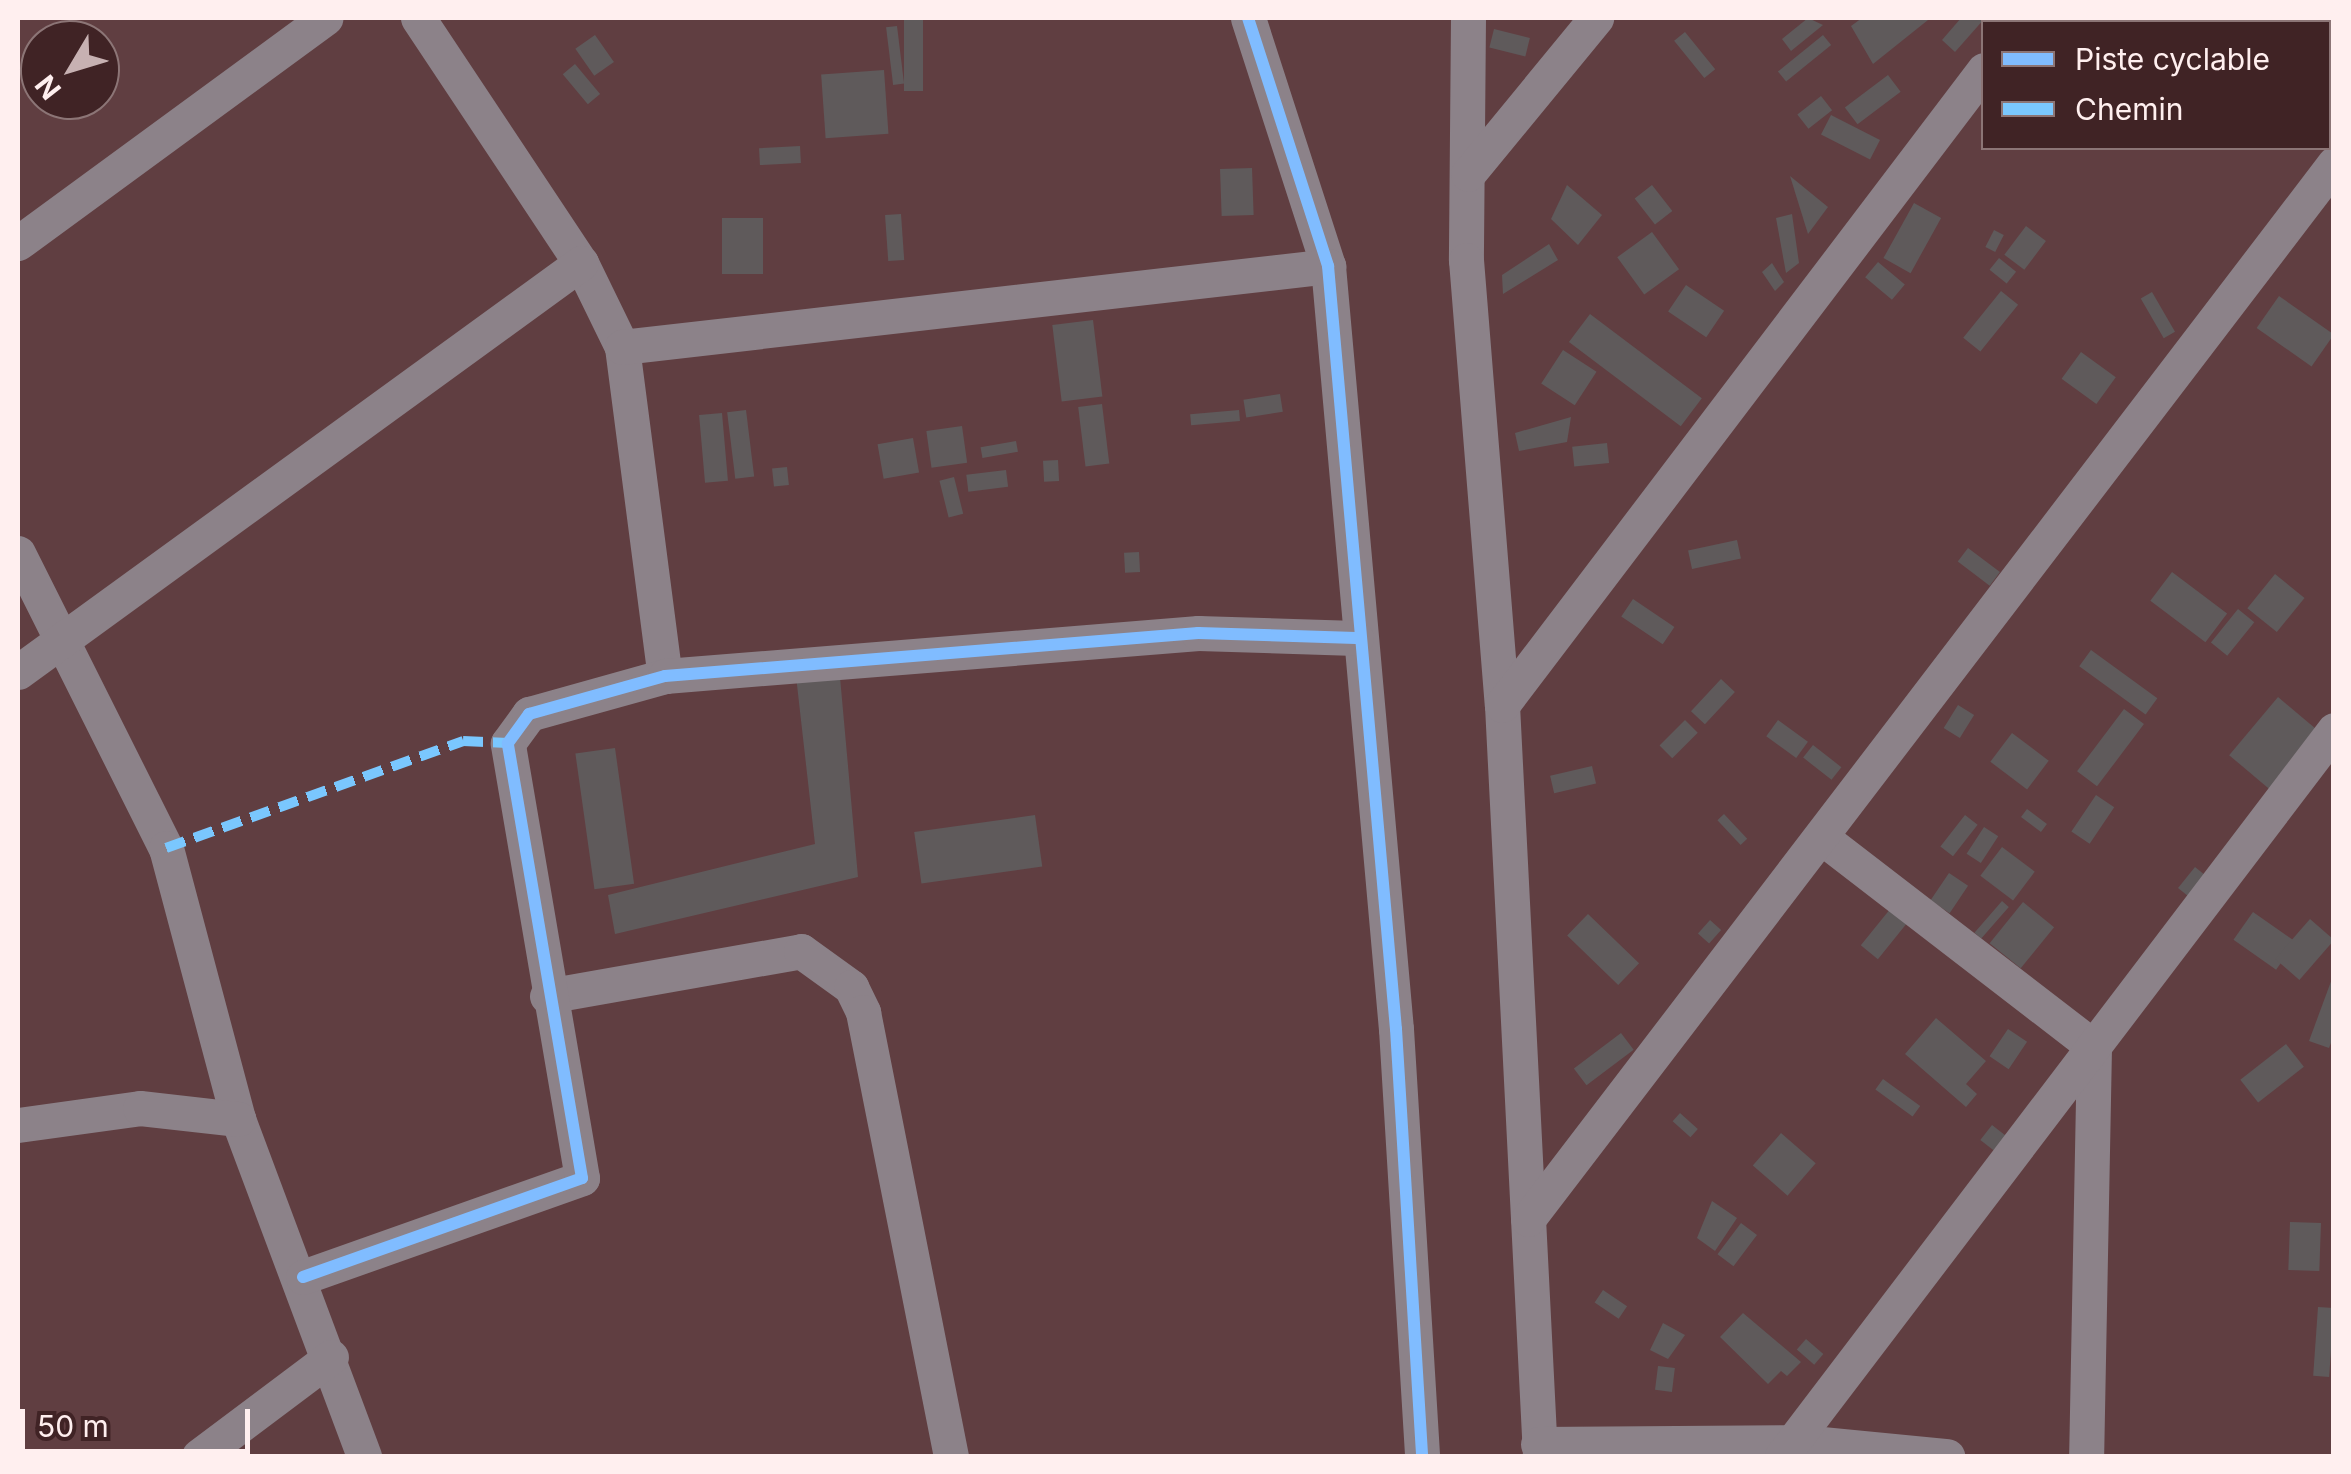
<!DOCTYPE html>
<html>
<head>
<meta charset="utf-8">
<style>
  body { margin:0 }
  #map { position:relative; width:2351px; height:1474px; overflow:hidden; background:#603e41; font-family:Inter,sans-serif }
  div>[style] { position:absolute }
  .building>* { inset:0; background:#5f5a5b; transform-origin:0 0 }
  .minor>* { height:35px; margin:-17.5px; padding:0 17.5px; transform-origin:17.5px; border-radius:17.5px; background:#8c8289 }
  .quiet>* { height:10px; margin-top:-5px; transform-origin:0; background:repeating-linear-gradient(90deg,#7ac7fe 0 20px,transparent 0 30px) }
  .cycleway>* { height:12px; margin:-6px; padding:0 6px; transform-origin:6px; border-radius:6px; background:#80bcff }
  span { translate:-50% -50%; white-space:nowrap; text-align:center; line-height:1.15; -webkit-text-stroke:8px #402325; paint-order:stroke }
  .frame { position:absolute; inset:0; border:20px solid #ffefef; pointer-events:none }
  .legend { position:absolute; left:1981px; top:20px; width:350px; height:130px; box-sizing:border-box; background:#402325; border:2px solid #8c7576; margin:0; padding:12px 18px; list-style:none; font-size:30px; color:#ffefef }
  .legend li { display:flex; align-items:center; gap:20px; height:50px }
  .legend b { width:50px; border:2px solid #8c7576 }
  .north { position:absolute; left:20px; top:20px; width:100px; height:100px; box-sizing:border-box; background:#402325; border:2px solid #8c7576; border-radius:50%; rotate:232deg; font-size:28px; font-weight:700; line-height:40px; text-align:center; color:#ffefef }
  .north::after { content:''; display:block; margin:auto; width:35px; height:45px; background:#c7b1b2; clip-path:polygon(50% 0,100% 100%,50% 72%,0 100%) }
  .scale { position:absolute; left:20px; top:1409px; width:230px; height:45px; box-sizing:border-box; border:5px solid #ffefef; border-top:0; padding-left:12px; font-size:30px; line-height:35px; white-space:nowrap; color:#ffefef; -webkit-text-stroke:8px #402325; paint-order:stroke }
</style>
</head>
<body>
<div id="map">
  <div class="building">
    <i style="left:904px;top:18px;width:19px;height:73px"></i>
    <i style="clip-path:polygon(1808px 18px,1823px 25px,1791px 51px,1782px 39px)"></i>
    <i style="clip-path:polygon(1862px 18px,1925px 18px,1928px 20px,1873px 64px,1851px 26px)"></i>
    <i style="clip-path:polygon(1961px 18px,1985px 18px,1955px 52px,1942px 40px)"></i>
    <i style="left:897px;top:26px;width:58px;height:11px;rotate:83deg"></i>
    <i style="left:1494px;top:29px;width:37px;height:19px;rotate:14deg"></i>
    <i style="left:1685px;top:32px;width:48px;height:14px;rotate:51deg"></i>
    <i style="left:595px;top:35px;width:33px;height:24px;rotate:55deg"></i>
    <i style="left:1823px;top:35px;width:13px;height:58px;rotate:51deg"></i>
    <i style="left:575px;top:64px;width:39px;height:16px;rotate:50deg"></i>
    <i style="left:884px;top:70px;width:64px;height:63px;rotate:86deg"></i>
    <i style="left:1888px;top:75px;width:21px;height:54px;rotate:53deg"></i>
    <i style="left:1821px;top:96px;width:18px;height:30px;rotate:52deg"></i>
    <i style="left:1831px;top:115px;width:55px;height:22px;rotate:27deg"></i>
    <i style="left:800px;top:146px;width:17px;height:41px;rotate:87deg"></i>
    <i style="left:1252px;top:168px;width:47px;height:32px;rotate:88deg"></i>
    <i style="clip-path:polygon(1790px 176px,1828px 207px,1808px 234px)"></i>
    <i style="clip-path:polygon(1567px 185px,1602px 215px,1578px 245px,1551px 219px)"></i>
    <i style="left:1652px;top:185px;width:33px;height:22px;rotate:52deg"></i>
    <i style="left:1914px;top:203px;width:31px;height:63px;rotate:29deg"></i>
    <i style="left:901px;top:214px;width:46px;height:16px;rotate:86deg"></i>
    <i style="clip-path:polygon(1792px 214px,1799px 263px,1786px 273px,1776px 218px)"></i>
    <i style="left:722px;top:218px;width:41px;height:56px"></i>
    <i style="left:2026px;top:226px;width:25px;height:36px;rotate:37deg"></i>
    <i style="left:1994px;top:230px;width:11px;height:19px;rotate:27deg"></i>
    <i style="left:1652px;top:232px;width:46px;height:43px;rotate:54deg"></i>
    <i style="clip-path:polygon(1549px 244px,1558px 260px,1503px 294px,1502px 275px)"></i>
    <i style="left:1999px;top:258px;width:22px;height:15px;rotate:39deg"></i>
    <i style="left:1878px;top:262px;width:35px;height:20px;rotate:40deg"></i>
    <i style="clip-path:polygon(1772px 263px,1784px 282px,1775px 291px,1762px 272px)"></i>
    <i style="left:1686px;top:285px;width:46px;height:32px;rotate:34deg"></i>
    <i style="left:2001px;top:291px;width:22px;height:60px;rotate:39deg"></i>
    <i style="left:2152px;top:292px;width:46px;height:13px;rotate:60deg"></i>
    <i style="left:2279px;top:296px;width:67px;height:39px;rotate:35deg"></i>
    <i style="left:1590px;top:314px;width:140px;height:35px;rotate:37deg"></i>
    <i style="left:1093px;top:320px;width:77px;height:41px;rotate:83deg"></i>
    <i style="left:1563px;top:350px;width:40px;height:40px;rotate:33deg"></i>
    <i style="left:2081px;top:352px;width:43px;height:33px;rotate:36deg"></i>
    <i style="left:1280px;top:394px;width:18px;height:37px;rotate:81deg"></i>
    <i style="left:1102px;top:404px;width:60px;height:24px;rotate:83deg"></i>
    <i style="left:746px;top:410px;width:67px;height:19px;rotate:83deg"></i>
    <i style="left:1239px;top:410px;width:11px;height:49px;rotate:85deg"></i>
    <i style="left:722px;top:413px;width:68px;height:23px;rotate:85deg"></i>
    <i style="clip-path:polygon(1571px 417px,1567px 442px,1519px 451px,1515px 433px)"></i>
    <i style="left:962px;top:426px;width:37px;height:36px;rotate:82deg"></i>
    <i style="left:913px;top:438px;width:35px;height:36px;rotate:80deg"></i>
    <i style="left:1016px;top:441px;width:11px;height:36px;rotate:80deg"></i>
    <i style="left:1607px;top:443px;width:20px;height:35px;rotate:84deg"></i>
    <i style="left:1058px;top:460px;width:21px;height:15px;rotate:87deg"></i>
    <i style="left:787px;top:467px;width:18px;height:15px;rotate:84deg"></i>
    <i style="left:1006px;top:470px;width:17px;height:40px;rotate:83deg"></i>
    <i style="left:954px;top:477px;width:38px;height:15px;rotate:76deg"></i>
    <i style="left:1737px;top:540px;width:19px;height:50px;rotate:78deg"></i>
    <i style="left:1968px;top:548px;width:40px;height:17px;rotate:37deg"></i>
    <i style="left:1139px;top:552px;width:20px;height:15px;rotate:87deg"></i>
    <i style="left:2172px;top:572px;width:69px;height:36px;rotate:37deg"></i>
    <i style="left:2275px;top:574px;width:38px;height:44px;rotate:39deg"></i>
    <i style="left:1633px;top:599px;width:50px;height:21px;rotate:34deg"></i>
    <i style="left:2238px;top:609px;width:21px;height:43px;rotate:39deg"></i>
    <i style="left:2091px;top:650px;width:82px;height:20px;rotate:36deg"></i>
    <i style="clip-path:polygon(796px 676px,840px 677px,858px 877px,615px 934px,608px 895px,815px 844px)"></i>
    <i style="left:1721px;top:679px;width:19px;height:44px;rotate:43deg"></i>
    <i style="left:2278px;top:697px;width:52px;height:76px;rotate:40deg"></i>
    <i style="left:1958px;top:705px;width:19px;height:27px;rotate:32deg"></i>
    <i style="left:2124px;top:709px;width:25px;height:78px;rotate:37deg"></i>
    <i style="left:1685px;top:720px;width:18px;height:36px;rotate:45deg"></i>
    <i style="left:1778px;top:720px;width:37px;height:20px;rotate:36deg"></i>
    <i style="left:2012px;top:733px;width:46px;height:36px;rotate:37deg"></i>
    <i style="left:1813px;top:745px;width:36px;height:16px;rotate:38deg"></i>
    <i style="left:615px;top:748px;width:137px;height:40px;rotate:82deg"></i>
    <i style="left:1592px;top:766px;width:18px;height:43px;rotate:77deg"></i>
    <i style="left:2096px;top:795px;width:22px;height:44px;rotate:34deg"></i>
    <i style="left:2027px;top:809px;width:25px;height:10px;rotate:37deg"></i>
    <i style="left:1724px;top:814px;width:34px;height:9px;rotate:47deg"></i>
    <i style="left:1035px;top:815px;width:52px;height:122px;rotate:82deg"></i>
    <i style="left:1965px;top:815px;width:16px;height:40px;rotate:38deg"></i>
    <i style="left:1984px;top:827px;width:17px;height:32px;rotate:33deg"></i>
    <i style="left:2002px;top:847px;width:41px;height:36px;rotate:37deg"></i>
    <i style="left:2195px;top:867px;width:14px;height:27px;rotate:39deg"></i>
    <i style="left:1949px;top:873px;width:23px;height:33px;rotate:34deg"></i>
    <i style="left:2002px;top:901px;width:9px;height:42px;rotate:41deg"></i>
    <i style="left:2023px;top:902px;width:40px;height:53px;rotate:39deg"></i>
    <i style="left:1891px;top:908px;width:22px;height:48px;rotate:39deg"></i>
    <i style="left:2253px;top:912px;width:52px;height:34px;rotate:35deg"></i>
    <i style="left:1588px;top:914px;width:71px;height:30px;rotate:44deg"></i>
    <i style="left:2310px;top:919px;width:32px;height:53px;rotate:41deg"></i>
    <i style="left:1710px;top:920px;width:15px;height:18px;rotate:42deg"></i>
    <i style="clip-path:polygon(2333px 976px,2334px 1035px,2329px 1048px,2309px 1041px)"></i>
    <i style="clip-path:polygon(1936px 1018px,1986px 1061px,1966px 1084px,1977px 1094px,1966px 1107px,1905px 1054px)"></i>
    <i style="left:2008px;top:1029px;width:23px;height:33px;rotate:34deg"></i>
    <i style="left:1621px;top:1033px;width:21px;height:59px;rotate:53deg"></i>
    <i style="left:2286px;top:1044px;width:29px;height:58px;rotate:52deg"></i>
    <i style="left:1883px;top:1079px;width:46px;height:13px;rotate:36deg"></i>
    <i style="left:1680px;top:1113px;width:24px;height:11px;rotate:42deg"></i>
    <i style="left:1992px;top:1125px;width:18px;height:19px;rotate:38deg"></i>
    <i style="left:1781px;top:1133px;width:46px;height:43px;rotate:41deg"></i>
    <i style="clip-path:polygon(1712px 1201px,1737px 1218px,1715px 1251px,1697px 1238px)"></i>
    <i style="left:2290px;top:1222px;width:31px;height:48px;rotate:2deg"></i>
    <i style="left:1741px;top:1223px;width:20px;height:39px;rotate:37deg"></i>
    <i style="left:1603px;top:1290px;width:29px;height:15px;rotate:34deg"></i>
    <i style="left:2318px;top:1307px;width:16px;height:69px;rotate:4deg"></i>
    <i style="clip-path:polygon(1743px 1313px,1801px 1362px,1787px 1376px,1781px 1371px,1768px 1384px,1720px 1337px)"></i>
    <i style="clip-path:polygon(1663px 1323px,1685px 1335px,1668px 1359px,1650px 1350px)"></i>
    <i style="left:1806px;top:1339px;width:23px;height:14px;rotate:41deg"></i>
    <i style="left:1658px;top:1366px;width:17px;height:24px;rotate:7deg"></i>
  </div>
  <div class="minor">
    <i style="left:418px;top:18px;width:294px;rotate:56.4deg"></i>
    <i style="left:581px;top:263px;width:93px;rotate:64deg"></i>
    <i style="left:622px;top:347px;width:332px;rotate:82.6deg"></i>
    <i style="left:1248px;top:18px;width:261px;rotate:72.1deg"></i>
    <i style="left:1328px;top:266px;width:766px;rotate:84.91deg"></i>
    <i style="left:1396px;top:1029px;width:428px;rotate:86.5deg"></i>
    <i style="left:1468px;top:18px;width:242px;rotate:90.5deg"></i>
    <i style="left:1466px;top:260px;width:446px;rotate:85.4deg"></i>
    <i style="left:1502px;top:705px;width:752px;rotate:87.1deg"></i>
    <i style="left:2136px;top:18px;width:15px;rotate:16deg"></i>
    <i style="left:2019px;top:22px;width:6px;rotate:-45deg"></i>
    <i style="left:2328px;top:86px;width:6px;rotate:18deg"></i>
    <i style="left:1468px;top:174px;width:202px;rotate:-50.6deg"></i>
    <i style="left:18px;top:243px;width:381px;rotate:-36.2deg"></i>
    <i style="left:622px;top:347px;width:711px;rotate:-6.54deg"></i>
    <i style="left:18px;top:553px;width:330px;rotate:63.4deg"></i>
    <i style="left:166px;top:848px;width:280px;rotate:75.1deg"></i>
    <i style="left:238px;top:1119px;width:360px;rotate:69.5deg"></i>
    <i style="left:18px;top:672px;width:696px;rotate:-36deg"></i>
    <i style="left:1502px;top:705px;width:797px;rotate:-52.8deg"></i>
    <i style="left:1825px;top:840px;width:339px;rotate:37.6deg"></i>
    <i style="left:2094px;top:1047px;width:409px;rotate:91.1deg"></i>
    <i style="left:547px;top:996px;width:258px;rotate:-10deg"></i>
    <i style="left:801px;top:951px;width:62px;rotate:35.8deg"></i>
    <i style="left:851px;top:987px;width:28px;rotate:64deg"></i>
    <i style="left:863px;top:1012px;width:453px;rotate:78.8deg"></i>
    <i style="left:18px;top:1125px;width:123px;rotate:-7.9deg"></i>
    <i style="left:140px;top:1108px;width:99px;rotate:6.4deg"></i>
    <i style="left:1528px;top:1219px;width:1328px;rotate:-52.62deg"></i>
    <i style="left:303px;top:1277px;width:296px;rotate:-19.5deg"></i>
    <i style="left:582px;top:1178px;width:441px;rotate:-99.7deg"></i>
    <i style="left:508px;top:743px;width:36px;rotate:-54deg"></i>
    <i style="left:529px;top:714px;width:141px;rotate:-15.6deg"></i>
    <i style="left:665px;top:676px;width:535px;rotate:-4.61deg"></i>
    <i style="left:1198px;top:633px;width:158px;rotate:1.8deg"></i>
    <i style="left:1538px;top:1444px;width:263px;rotate:-0.4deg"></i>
    <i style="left:1801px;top:1442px;width:147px;rotate:5.5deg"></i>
    <i style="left:199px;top:1456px;width:165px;rotate:-36.9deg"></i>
    <i style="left:1782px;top:1456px;width:912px;rotate:-52.75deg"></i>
  </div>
  <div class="quiet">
    <i style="left:166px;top:848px;width:316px;rotate:-19.8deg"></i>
    <i style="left:463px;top:741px;width:45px;rotate:2.5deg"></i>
  </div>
  <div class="cycleway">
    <i style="left:1248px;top:18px;width:261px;rotate:72.1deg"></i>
    <i style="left:1328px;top:266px;width:766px;rotate:84.91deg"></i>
    <i style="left:1396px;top:1029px;width:428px;rotate:86.5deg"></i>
    <i style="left:303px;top:1277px;width:296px;rotate:-19.5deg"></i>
    <i style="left:582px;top:1178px;width:441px;rotate:-99.7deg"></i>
    <i style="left:508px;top:743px;width:36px;rotate:-54deg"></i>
    <i style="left:529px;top:714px;width:141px;rotate:-15.6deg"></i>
    <i style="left:665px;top:676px;width:535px;rotate:-4.61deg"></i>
    <i style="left:1198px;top:633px;width:158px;rotate:1.8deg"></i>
  </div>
  <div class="frame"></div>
  <ul class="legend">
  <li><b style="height:12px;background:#80bcff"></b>Piste cyclable</li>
  <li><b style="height:12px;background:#7ac7fe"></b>Chemin</li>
  </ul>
  <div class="north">N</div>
  <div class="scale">50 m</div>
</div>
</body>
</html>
